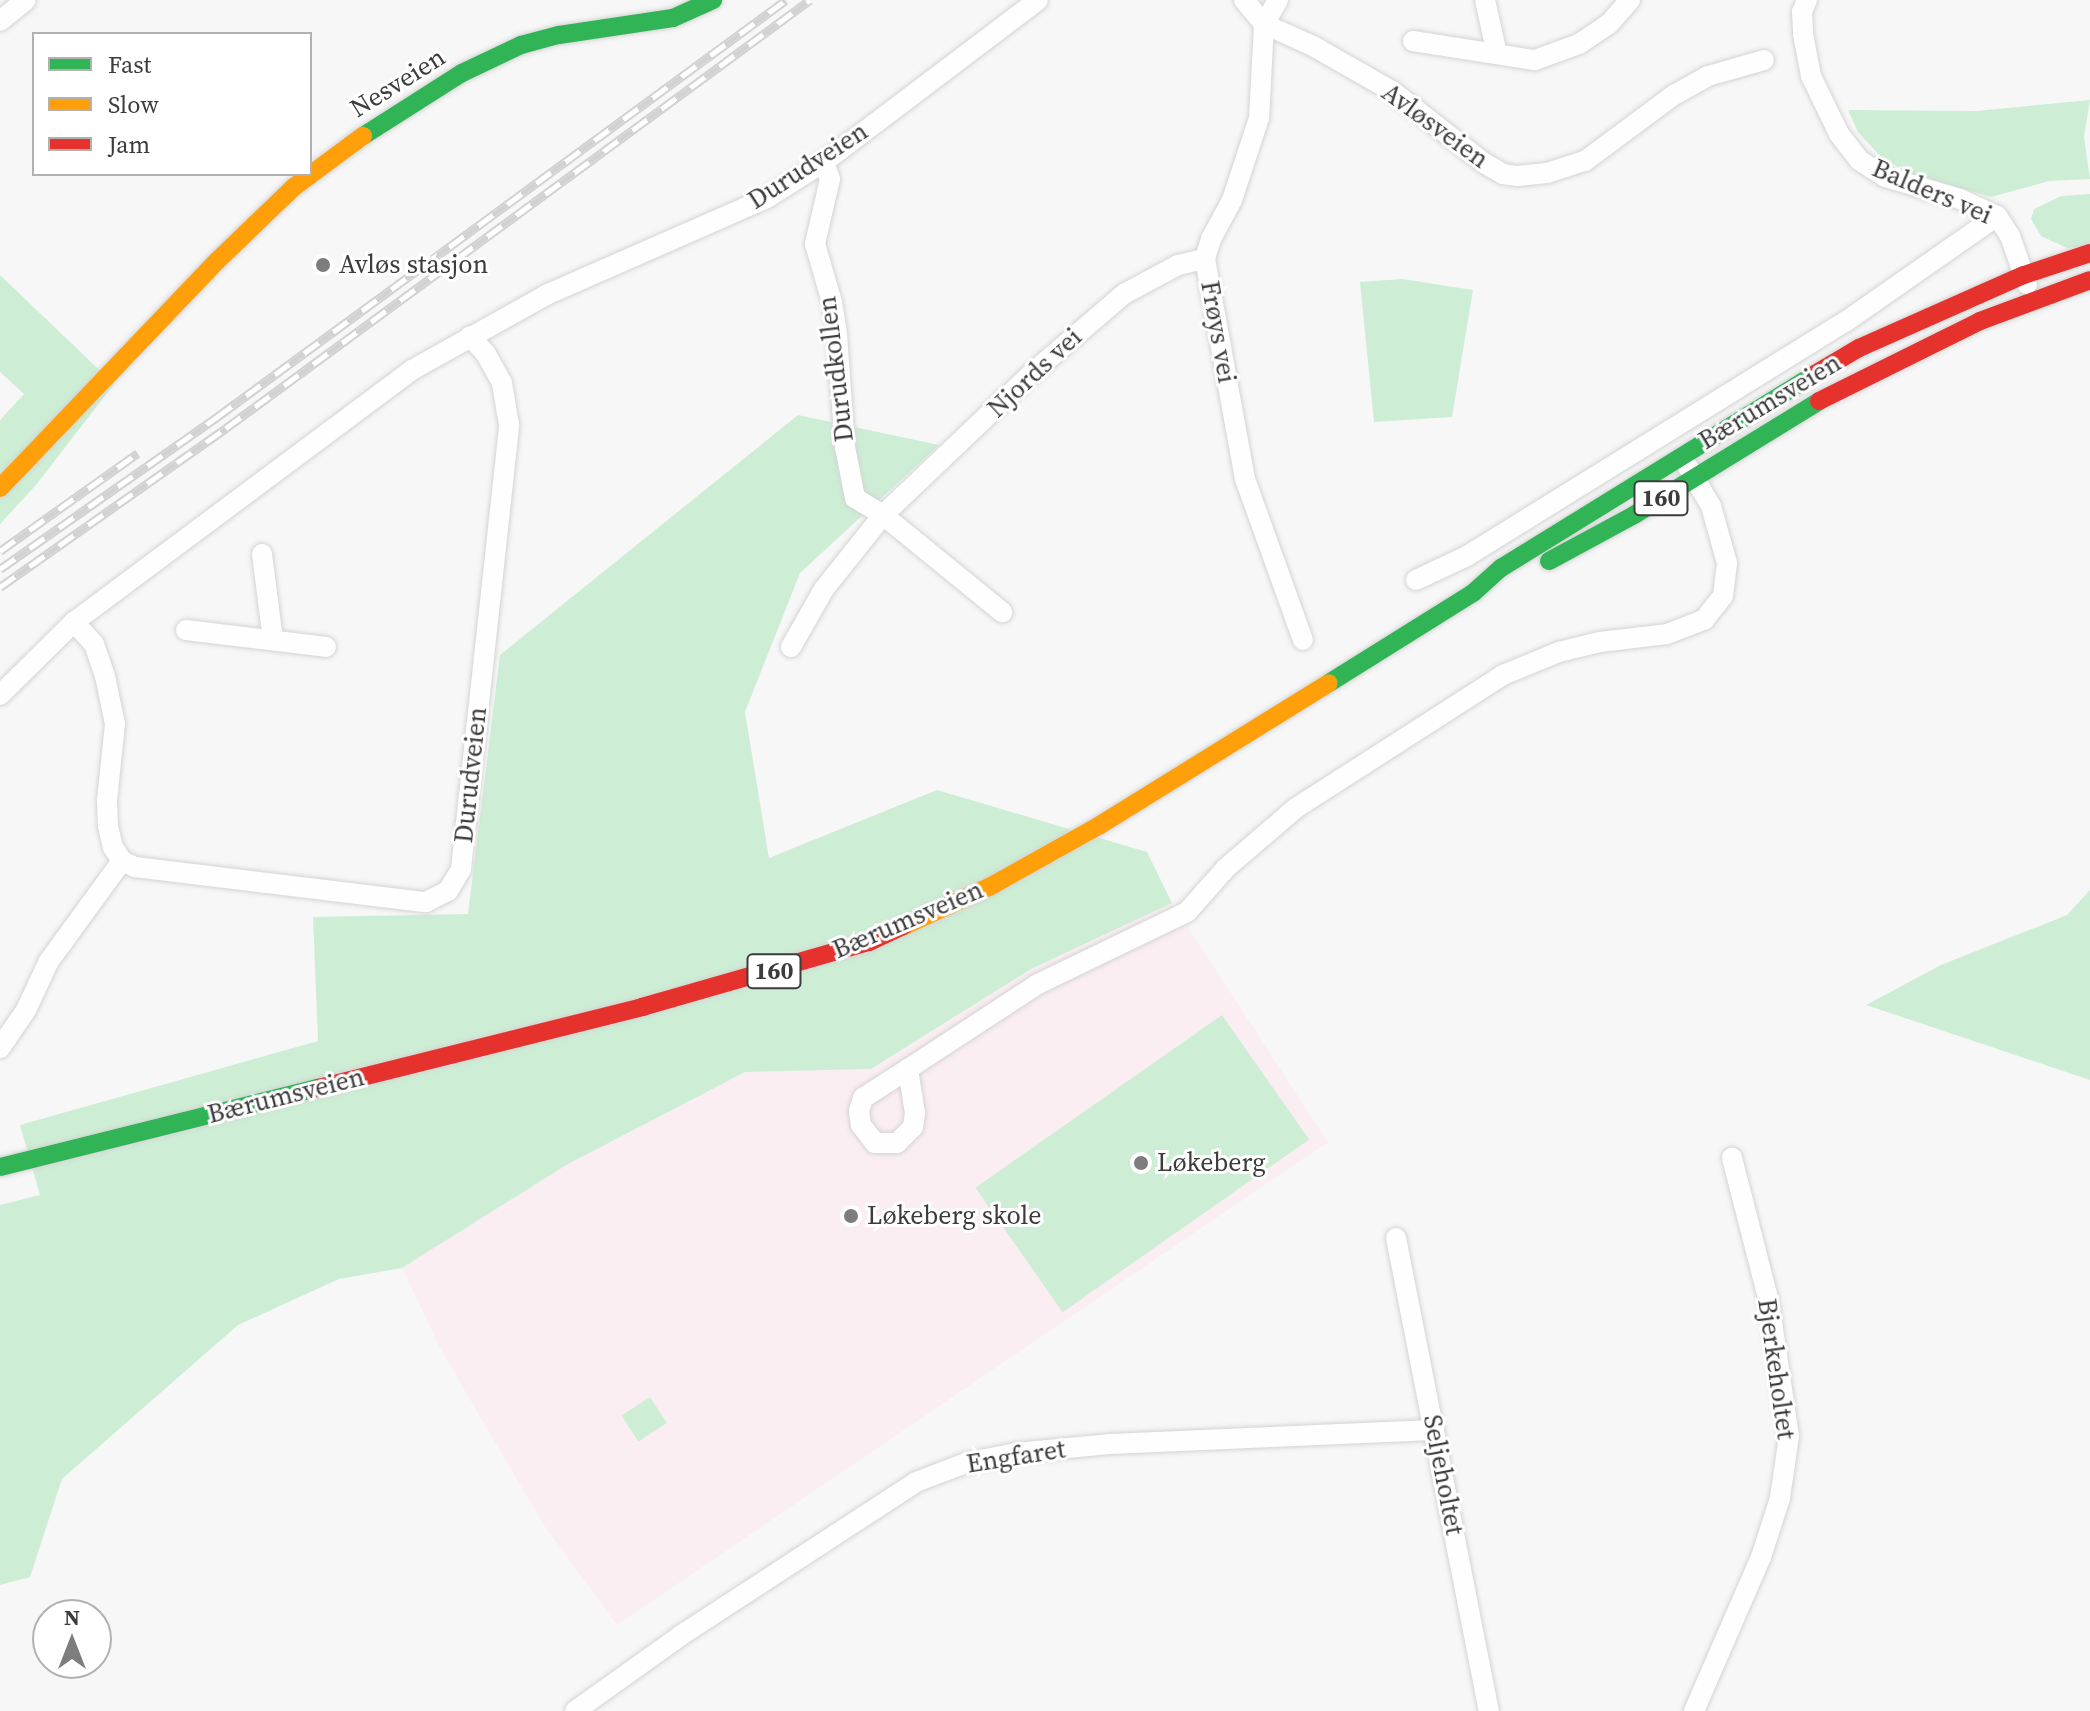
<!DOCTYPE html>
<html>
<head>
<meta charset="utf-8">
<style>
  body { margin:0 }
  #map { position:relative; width:2090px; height:1711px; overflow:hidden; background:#f7f7f7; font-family:"Source Serif 4",serif }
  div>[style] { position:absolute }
  .education>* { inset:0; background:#fbeef3 }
  .green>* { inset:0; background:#cdeed5; transform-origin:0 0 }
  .roads { filter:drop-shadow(0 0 2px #d3d4d4) drop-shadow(0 0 2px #d3d4d4) }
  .street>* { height:20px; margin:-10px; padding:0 10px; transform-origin:10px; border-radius:10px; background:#fefefe }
  .fast>* { height:18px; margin:-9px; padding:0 9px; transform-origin:9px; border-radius:9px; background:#30b455 }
  .slow>* { height:18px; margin:-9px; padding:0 9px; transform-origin:9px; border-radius:9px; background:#ff9f0a }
  .jam>* { height:18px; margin:-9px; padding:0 9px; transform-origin:9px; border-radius:9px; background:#e5322d }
  .rail>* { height:9px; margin-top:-4.5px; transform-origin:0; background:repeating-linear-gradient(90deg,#fff 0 18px,#d2d2d2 0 36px); box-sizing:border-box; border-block:2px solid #d2d2d2 }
  .dots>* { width:22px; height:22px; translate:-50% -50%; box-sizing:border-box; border:4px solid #fff; border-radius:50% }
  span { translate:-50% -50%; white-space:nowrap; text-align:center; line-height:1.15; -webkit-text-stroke:6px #fff; paint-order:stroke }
  .shield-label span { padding:2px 6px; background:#fff; border:2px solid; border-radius:6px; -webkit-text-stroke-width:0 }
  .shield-label { font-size:24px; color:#3c3c3c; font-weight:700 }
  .street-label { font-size:26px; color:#3c3c3c }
  .poi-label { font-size:26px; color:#3c3c3c }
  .left { translate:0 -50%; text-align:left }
  .legend { position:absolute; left:32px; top:32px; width:280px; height:144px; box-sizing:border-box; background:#fff; border:2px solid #b1b1b1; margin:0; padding:10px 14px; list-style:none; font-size:24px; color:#3c3c3c }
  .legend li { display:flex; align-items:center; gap:16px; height:40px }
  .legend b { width:40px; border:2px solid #b1b1b1 }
  .north { position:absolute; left:32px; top:1599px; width:80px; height:80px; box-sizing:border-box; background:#fff; border:2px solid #b1b1b1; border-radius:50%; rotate:0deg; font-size:22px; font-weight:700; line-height:32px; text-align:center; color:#3c3c3c }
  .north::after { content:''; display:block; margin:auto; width:28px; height:36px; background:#7d7d7d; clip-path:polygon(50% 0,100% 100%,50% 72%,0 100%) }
</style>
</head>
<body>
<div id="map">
  <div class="education">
    <i style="clip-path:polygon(1172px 903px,1328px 1142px,617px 1625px,543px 1524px,441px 1350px,402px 1268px,568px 1164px,745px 1071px,871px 1069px,1031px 969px)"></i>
  </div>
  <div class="green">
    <i style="clip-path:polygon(2090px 100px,2084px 137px,2090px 179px,2049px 181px,1991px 197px,1907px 172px,1881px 157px,1858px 132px,1848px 110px,1976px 111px)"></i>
    <i style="clip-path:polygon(2090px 194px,2090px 246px,2067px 248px,2041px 236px,2031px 219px,2034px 209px,2061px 196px)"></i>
    <i style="clip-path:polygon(0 275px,114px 384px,36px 485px,0 524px,0 420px,24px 394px,0 372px)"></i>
    <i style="clip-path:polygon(1402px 279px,1473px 290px,1452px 417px,1374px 422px,1360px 282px)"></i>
    <i style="clip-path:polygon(798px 415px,939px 445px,800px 573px,745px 712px,769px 858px,937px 790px,1147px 852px,1172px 903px,1031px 969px,871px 1069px,745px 1072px,568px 1164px,402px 1268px,339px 1279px,238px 1325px,62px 1479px,30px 1577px,0 1585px,0 1205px,40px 1195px,20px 1125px,318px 1041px,313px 917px,468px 914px,500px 655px)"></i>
    <i style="clip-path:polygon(2090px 890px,2090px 1080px,1866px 1005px,1941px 965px,2067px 915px)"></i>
    <i style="left:1222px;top:1015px;width:152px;height:301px;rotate:55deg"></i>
    <i style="left:650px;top:1397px;width:31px;height:34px;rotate:57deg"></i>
  </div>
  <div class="roads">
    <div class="street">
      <i style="left:1244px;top:0;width:31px;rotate:50deg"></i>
      <i style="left:1264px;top:24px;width:54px;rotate:24.2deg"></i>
      <i style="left:1313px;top:46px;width:91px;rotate:29.7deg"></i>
      <i style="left:1392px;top:91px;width:117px;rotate:38deg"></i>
      <i style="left:1484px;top:163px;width:22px;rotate:30deg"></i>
      <i style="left:1503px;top:174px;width:15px;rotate:8deg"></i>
      <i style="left:1518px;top:176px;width:29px;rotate:-6deg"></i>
      <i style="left:1547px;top:173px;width:40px;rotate:-18deg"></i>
      <i style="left:1585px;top:161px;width:111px;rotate:-36.6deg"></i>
      <i style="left:1674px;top:95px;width:39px;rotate:-29deg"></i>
      <i style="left:1708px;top:76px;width:58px;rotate:-15.9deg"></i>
      <i style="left:1278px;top:0;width:28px;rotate:120deg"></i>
      <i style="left:1264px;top:24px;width:94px;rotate:93deg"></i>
      <i style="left:1259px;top:118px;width:86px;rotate:108.2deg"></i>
      <i style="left:1232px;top:200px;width:44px;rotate:118.3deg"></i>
      <i style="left:1211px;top:239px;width:21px;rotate:107deg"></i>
      <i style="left:1205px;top:259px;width:224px;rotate:79.7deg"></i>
      <i style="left:1245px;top:479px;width:171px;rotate:70.2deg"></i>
      <i style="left:1485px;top:0;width:55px;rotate:77.5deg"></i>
      <i style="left:1807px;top:0;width:13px;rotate:113deg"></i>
      <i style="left:1802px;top:12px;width:22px;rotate:87deg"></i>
      <i style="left:1803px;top:34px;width:43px;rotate:79.2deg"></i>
      <i style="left:1811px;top:76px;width:64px;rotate:64.2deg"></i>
      <i style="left:1839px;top:134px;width:33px;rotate:52deg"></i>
      <i style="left:1859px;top:160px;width:31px;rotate:33deg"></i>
      <i style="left:1885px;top:177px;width:78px;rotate:16.3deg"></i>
      <i style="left:1960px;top:199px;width:41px;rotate:24.7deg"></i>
      <i style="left:1997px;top:216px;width:24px;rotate:57deg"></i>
      <i style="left:2010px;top:236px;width:51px;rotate:70.5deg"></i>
      <i style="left:0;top:21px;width:33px;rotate:-39deg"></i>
      <i style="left:1413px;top:41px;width:123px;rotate:8.9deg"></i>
      <i style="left:1535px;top:60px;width:47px;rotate:-20deg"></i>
      <i style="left:1579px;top:44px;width:36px;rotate:-34deg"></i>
      <i style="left:1609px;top:24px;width:32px;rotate:-49deg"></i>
      <i style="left:824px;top:162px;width:18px;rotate:71deg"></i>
      <i style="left:830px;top:179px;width:67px;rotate:103deg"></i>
      <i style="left:815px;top:244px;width:60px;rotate:73.7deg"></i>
      <i style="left:832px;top:302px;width:32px;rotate:81deg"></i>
      <i style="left:837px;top:334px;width:113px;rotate:86deg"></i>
      <i style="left:845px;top:447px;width:52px;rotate:78.9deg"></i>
      <i style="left:855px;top:498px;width:33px;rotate:31deg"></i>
      <i style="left:883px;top:515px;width:154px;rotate:39.2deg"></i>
      <i style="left:262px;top:554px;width:87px;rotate:82.7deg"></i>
      <i style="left:1416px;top:580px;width:56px;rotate:-25.2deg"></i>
      <i style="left:1467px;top:556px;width:445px;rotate:-31.8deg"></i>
      <i style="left:1845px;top:322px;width:185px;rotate:-34.9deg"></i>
      <i style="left:74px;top:622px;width:30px;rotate:48deg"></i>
      <i style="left:94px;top:644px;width:34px;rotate:71deg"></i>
      <i style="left:105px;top:676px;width:49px;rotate:78.2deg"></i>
      <i style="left:115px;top:724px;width:76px;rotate:96deg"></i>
      <i style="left:107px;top:800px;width:26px;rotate:88deg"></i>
      <i style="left:108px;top:826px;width:22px;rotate:77deg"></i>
      <i style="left:113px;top:847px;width:17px;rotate:57deg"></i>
      <i style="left:122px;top:861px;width:14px;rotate:25deg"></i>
      <i style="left:135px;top:867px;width:293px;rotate:6.9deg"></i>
      <i style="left:426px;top:902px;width:25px;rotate:-27deg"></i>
      <i style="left:448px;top:891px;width:26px;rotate:-59deg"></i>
      <i style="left:461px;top:869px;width:447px;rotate:-83.8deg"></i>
      <i style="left:509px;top:425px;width:43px;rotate:-99.5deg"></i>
      <i style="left:502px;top:383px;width:33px;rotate:-119deg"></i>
      <i style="left:486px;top:354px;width:24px;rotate:-132deg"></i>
      <i style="left:186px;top:630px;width:141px;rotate:6.9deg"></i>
      <i style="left:791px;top:647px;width:67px;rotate:-60.4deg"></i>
      <i style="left:824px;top:589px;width:95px;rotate:-51.4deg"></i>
      <i style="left:883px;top:515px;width:204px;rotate:-43.6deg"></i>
      <i style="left:1031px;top:374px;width:123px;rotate:-40.7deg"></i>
      <i style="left:1124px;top:294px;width:61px;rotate:-28.2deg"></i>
      <i style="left:1178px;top:265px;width:28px;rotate:-13deg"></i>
      <i style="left:0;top:695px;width:104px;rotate:-44.6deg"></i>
      <i style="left:74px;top:622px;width:422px;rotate:-36.7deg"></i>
      <i style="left:412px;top:370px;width:154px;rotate:-29.2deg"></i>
      <i style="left:546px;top:295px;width:241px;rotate:-23.7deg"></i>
      <i style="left:767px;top:198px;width:67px;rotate:-32.3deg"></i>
      <i style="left:824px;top:162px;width:268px;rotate:-37.1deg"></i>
      <i style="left:0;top:1048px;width:46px;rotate:-55.6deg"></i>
      <i style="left:26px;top:1010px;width:54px;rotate:-64.9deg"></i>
      <i style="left:49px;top:961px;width:124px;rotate:-53.9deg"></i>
      <i style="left:908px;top:1069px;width:155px;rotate:-33.2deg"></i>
      <i style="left:1038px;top:984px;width:165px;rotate:-25.8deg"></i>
      <i style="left:1187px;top:912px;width:59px;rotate:-48.4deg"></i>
      <i style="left:1226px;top:868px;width:92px;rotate:-40.6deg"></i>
      <i style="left:1296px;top:808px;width:246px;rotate:-32.7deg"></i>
      <i style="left:1503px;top:675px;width:61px;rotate:-22.3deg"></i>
      <i style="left:1559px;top:652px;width:42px;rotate:-13.7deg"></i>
      <i style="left:1600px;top:642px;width:67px;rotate:-6.8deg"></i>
      <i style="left:1667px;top:634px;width:40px;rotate:-21deg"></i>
      <i style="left:1704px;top:620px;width:31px;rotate:-52deg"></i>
      <i style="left:1723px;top:596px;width:33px;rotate:-83deg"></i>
      <i style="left:1727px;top:563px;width:59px;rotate:-105.7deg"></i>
      <i style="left:1711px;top:506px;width:45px;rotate:-120.5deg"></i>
      <i style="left:908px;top:1069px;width:45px;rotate:81deg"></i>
      <i style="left:915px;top:1113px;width:14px;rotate:98deg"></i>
      <i style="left:913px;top:1127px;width:23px;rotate:135deg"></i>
      <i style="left:897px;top:1143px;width:22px;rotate:180deg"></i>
      <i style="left:875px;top:1143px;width:23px;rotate:-128deg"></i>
      <i style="left:861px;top:1125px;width:14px;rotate:-98deg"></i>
      <i style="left:859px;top:1111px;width:14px;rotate:-73deg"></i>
      <i style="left:863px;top:1098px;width:54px;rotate:-32.8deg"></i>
      <i style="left:1396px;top:1238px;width:482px;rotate:78.9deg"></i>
      <i style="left:575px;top:1711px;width:129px;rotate:-35.5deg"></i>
      <i style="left:680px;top:1636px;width:282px;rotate:-33.1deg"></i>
      <i style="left:916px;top:1482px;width:53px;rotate:-20.8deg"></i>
      <i style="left:966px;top:1463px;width:51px;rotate:-11.3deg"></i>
      <i style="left:1016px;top:1453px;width:93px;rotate:-5.5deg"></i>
      <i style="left:1109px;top:1444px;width:325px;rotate:-2.5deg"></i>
      <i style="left:1694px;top:1711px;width:168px;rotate:-66.5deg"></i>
      <i style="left:1761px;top:1557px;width:62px;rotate:-72.1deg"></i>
      <i style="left:1780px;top:1498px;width:63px;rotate:-81.7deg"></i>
      <i style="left:1789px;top:1436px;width:135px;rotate:-98.5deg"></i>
      <i style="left:1769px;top:1302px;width:149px;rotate:-104.4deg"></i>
    </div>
    <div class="fast">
      <i style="left:363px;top:136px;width:117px;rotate:-32.5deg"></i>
      <i style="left:462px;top:73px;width:65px;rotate:-25.4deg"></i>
      <i style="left:521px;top:45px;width:39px;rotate:-15deg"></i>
      <i style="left:559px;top:35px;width:115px;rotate:-8.5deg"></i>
      <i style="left:673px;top:18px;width:44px;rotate:-24.2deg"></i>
      <i style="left:1549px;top:561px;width:97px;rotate:-28.4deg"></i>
      <i style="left:1634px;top:515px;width:217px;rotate:-31.6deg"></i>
      <i style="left:1329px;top:683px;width:170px;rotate:-32deg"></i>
      <i style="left:1473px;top:593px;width:38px;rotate:-42deg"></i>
      <i style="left:1501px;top:568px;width:369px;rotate:-31.7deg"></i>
      <i style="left:0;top:1167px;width:328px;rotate:-14deg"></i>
    </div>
    <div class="slow">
      <i style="left:0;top:488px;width:314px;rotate:-46.3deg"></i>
      <i style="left:217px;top:261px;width:107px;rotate:-43.9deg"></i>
      <i style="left:294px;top:187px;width:86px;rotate:-36.5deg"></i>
      <i style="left:904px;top:926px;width:96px;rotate:-24.7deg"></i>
      <i style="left:991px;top:886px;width:125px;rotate:-29.2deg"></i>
      <i style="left:1100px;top:825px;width:269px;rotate:-31.8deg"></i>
    </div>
    <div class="jam">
      <i style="left:1815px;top:374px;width:51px;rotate:-30.6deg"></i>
      <i style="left:1859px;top:348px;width:180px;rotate:-23.9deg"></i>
      <i style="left:2024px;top:275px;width:70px;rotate:-18.4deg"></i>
      <i style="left:1819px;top:401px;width:180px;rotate:-26.4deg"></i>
      <i style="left:1980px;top:321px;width:117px;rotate:-20.4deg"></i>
      <i style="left:318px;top:1088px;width:334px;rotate:-14deg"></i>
      <i style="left:642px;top:1007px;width:236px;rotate:-16deg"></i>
      <i style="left:869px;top:942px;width:38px;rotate:-25deg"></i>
    </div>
  </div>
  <div class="rail">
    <i style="left:0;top:551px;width:169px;rotate:-35.4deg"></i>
    <i style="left:0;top:569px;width:265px;rotate:-35deg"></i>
    <i style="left:217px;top:417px;width:705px;rotate:-36.24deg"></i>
    <i style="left:0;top:587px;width:276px;rotate:-35.1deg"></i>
    <i style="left:226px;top:428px;width:724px;rotate:-36.24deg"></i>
  </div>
  <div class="dots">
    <i style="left:323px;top:265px;background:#7d7d7d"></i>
    <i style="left:1141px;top:1163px;background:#7d7d7d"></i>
    <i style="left:851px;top:1216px;background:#7d7d7d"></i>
  </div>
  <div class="shield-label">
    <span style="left:1661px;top:498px">160</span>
    <span style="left:774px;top:971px">160</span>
  </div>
  <div class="street-label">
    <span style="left:398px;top:83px;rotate:-32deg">Nesveien</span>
    <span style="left:1435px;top:126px;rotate:36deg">Avløsveien</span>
    <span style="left:808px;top:166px;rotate:-33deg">Durudveien</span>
    <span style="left:1932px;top:192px;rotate:23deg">Balders vei</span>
    <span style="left:1218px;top:332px;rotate:80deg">Frøys vei</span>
    <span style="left:836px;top:369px;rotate:-97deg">Durudkollen</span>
    <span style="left:1035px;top:373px;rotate:-43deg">Njords vei</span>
    <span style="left:1770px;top:402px;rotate:-31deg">Bærumsveien</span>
    <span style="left:471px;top:775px;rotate:-84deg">Durudveien</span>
    <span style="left:908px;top:920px;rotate:-23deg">Bærumsveien</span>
    <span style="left:286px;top:1096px;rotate:-14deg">Bærumsveien</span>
    <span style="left:1776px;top:1369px;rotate:82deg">Bjerkeholtet</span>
    <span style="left:1016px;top:1457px;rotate:-9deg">Engfaret</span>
    <span style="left:1443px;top:1475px;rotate:79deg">Seljeholtet</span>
  </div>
  <div class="poi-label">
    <span class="left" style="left:339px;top:265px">Avløs stasjon</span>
    <span class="left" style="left:1157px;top:1163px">Løkeberg</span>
    <span class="left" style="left:867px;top:1216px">Løkeberg skole</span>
  </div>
  <ul class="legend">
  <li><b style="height:10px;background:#30b455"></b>Fast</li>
  <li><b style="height:10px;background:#ff9f0a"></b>Slow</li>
  <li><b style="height:10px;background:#e5322d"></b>Jam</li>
  </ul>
  <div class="north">N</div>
</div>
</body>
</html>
